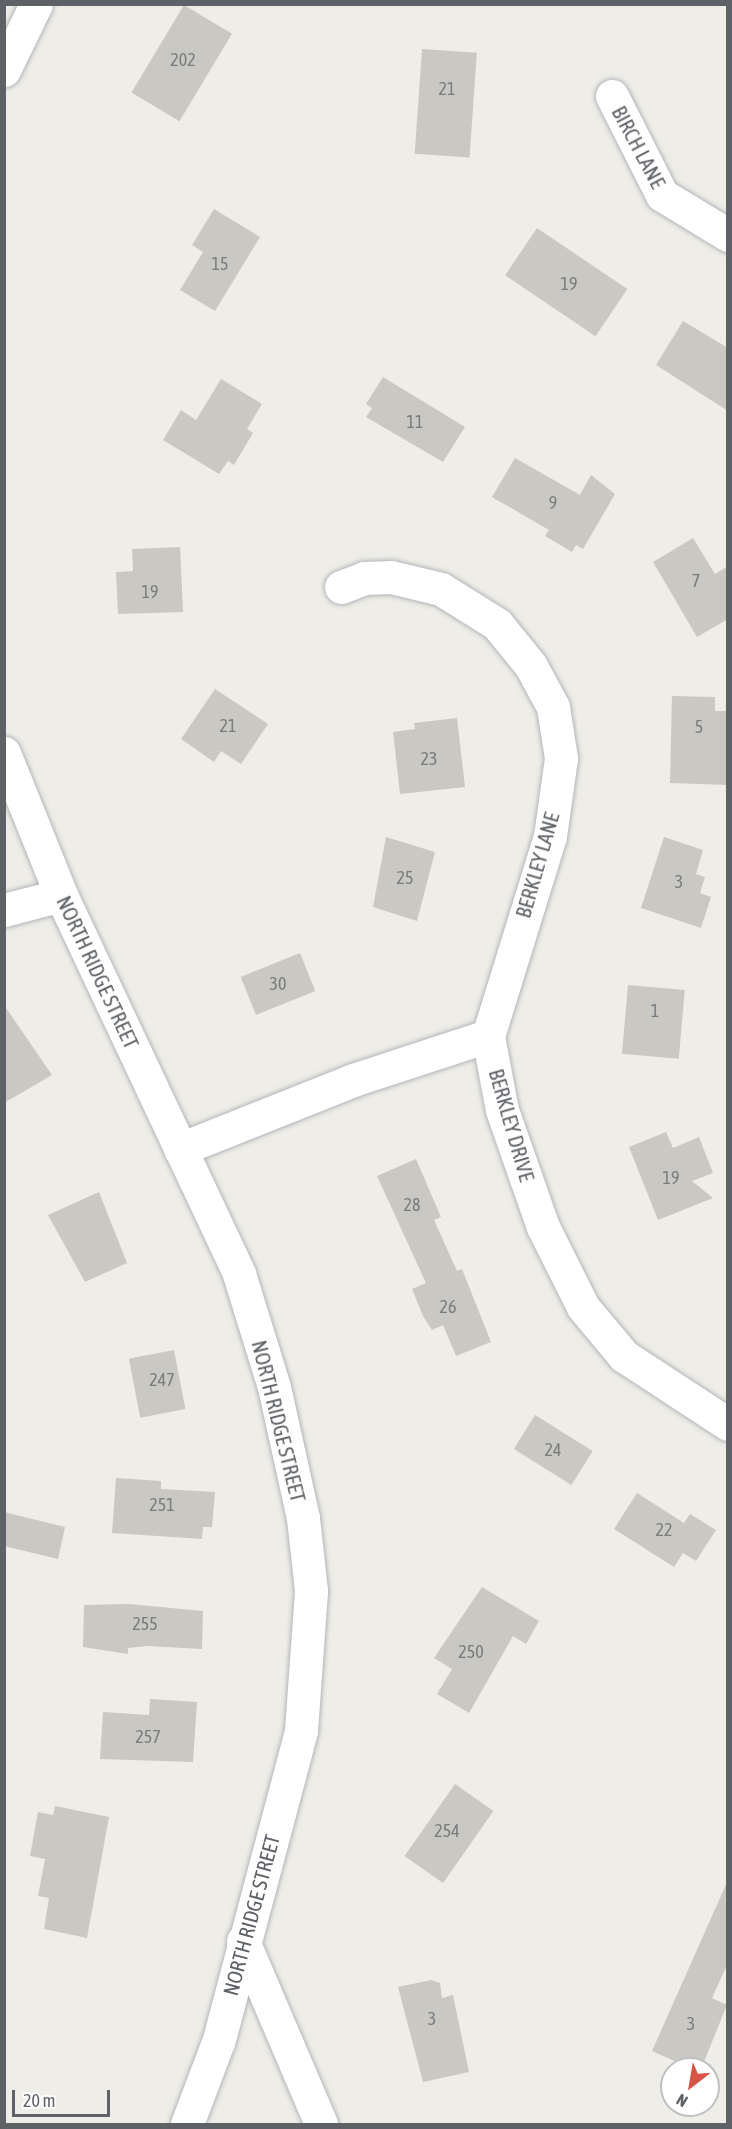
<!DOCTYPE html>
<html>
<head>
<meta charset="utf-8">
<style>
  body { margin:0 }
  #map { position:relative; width:732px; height:2129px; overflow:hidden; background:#eeede7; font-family:"Asap Condensed",sans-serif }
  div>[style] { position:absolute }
  .building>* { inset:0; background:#cac8c3; transform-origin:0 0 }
  .roads { filter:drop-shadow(0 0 2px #b4b6b9) drop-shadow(0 0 2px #b4b6b9) }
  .minor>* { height:33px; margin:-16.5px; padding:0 16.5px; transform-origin:16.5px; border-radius:16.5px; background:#fff }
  span { translate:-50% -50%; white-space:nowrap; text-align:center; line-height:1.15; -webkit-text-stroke:5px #fff; paint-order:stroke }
  .number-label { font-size:18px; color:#797b7c }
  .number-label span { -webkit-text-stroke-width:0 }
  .street-label { font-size:21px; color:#5e6165 }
  .frame { position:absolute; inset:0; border:6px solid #5e6165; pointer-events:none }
  .north { position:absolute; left:660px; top:2057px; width:60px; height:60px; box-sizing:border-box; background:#fff; border:2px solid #bfc0c1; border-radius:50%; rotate:211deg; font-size:16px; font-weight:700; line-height:24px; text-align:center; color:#5e6165 }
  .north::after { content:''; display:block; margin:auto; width:21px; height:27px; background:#d55446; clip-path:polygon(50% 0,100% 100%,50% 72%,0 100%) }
  .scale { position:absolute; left:12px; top:2090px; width:98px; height:27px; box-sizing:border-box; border:3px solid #5e6165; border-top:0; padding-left:8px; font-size:18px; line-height:21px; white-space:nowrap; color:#5e6165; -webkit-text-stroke:4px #fff; paint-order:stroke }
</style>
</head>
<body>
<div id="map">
  <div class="building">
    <i style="left:184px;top:5px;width:56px;height:102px;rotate:31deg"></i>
    <i style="left:422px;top:49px;width:55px;height:105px;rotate:4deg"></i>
    <i style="clip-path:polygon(214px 209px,260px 237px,215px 311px,180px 290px,203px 252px,192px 245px)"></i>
    <i style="left:537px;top:228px;width:109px;height:57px;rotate:34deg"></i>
    <i style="clip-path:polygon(683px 321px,728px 348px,728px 411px,656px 365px)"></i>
    <i style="clip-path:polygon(383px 377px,465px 427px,443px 462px,366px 417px,372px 408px,366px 404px)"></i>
    <i style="clip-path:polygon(221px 379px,262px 404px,247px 429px,253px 433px,234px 465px,228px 461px,219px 474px,163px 440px,181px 410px,196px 420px)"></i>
    <i style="clip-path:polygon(515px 458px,580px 495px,591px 475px,615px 494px,583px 549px,576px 545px,572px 552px,545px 536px,549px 530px,492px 497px)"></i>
    <i style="clip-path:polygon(693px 538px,715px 574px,728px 566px,728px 619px,697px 637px,653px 562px)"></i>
    <i style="clip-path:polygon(180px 547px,183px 612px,118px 614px,116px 572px,133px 571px,132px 549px)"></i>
    <i style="clip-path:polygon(215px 689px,268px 724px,241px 764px,221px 751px,214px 762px,181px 739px)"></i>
    <i style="clip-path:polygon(672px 696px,715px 697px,715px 711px,728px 711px,728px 785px,670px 783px)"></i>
    <i style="clip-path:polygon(457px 718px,465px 787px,400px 794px,393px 732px,415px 729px,414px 723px)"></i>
    <i style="clip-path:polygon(386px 837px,435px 852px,417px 921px,373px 907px)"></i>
    <i style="clip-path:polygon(664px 837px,703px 850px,696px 874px,705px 877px,700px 893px,711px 897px,701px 928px,641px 908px)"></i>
    <i style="left:300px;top:953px;width:41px;height:64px;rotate:68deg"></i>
    <i style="left:628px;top:985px;width:57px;height:69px;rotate:5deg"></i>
    <i style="clip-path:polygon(4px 1005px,52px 1075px,4px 1103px)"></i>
    <i style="clip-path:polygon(666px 1132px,673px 1148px,699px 1137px,713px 1173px,692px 1181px,713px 1198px,658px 1220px,629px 1147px)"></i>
    <i style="clip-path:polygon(416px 1159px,441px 1217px,434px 1220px,457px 1271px,462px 1269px,491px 1342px,456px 1356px,443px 1325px,432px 1330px,423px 1316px,412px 1289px,426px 1283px,377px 1176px)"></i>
    <i style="clip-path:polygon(99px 1192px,127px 1263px,85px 1282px,48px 1215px)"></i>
    <i style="left:174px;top:1350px;width:60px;height:46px;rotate:79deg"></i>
    <i style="left:535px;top:1415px;width:68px;height:40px;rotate:32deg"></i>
    <i style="clip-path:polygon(116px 1478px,161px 1481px,161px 1489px,215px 1492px,212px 1527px,203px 1527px,202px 1539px,112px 1533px)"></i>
    <i style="clip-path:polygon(637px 1493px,684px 1523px,690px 1514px,716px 1530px,696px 1561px,683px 1553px,674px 1567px,614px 1529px)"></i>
    <i style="clip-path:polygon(4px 1512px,65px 1527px,58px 1559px,4px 1546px)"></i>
    <i style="clip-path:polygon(482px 1587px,539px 1621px,526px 1644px,513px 1636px,469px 1713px,437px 1694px,452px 1669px,434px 1658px)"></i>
    <i style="clip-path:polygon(129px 1604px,203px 1611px,202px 1649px,147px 1646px,128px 1648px,128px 1654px,83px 1647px,84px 1605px)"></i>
    <i style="clip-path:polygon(150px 1699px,197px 1702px,193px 1762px,100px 1759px,103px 1712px,149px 1715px)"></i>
    <i style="left:455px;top:1784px;width:47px;height:88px;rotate:35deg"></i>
    <i style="clip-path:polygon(55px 1806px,109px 1817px,87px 1938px,44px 1929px,49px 1898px,38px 1896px,45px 1859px,30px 1856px,38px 1812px,53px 1815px)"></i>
    <i style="clip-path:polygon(728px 1880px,728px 1963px,712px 1998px,727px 2005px,701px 2069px,692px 2069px,652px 2051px)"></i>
    <i style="clip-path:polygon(431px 1980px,440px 1983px,442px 1998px,453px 1995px,469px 2072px,423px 2082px,398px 1987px)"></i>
  </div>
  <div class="roads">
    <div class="minor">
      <i style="left:4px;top:70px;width:73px;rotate:-64.1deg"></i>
      <i style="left:612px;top:96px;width:111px;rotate:63.2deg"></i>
      <i style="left:662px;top:195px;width:77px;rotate:31.2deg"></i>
      <i style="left:341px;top:587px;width:25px;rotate:-21deg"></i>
      <i style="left:364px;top:578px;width:27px;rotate:-2deg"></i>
      <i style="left:391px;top:577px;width:51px;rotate:13.5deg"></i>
      <i style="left:441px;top:589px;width:66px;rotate:32deg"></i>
      <i style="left:497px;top:624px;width:54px;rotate:51deg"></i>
      <i style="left:531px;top:666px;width:47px;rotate:61.8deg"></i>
      <i style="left:553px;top:707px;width:52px;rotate:81.1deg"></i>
      <i style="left:561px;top:758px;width:79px;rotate:98deg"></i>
      <i style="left:550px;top:836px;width:209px;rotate:107.2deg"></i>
      <i style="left:488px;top:1036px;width:75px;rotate:79.3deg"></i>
      <i style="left:502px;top:1110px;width:124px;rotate:70.7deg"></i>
      <i style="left:543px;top:1227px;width:89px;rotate:63.4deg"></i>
      <i style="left:583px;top:1307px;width:64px;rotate:50.1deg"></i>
      <i style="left:624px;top:1356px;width:124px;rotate:33.2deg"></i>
      <i style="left:4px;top:753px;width:153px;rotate:68.1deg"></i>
      <i style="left:61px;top:895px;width:419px;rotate:64.8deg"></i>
      <i style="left:239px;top:1274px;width:118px;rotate:72.8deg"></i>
      <i style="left:274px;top:1387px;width:134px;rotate:77.5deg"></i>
      <i style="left:303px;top:1518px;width:73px;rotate:83.7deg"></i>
      <i style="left:311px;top:1591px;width:140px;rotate:94.1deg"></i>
      <i style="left:301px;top:1731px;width:322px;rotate:104.9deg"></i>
      <i style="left:218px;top:2042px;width:88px;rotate:110.7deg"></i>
      <i style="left:4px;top:910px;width:59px;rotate:-14.7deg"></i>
      <i style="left:180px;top:1149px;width:186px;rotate:-21.7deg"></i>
      <i style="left:353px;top:1080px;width:142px;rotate:-18.1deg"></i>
      <i style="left:243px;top:1941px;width:199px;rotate:66.9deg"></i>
    </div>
  </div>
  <div class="number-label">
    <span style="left:183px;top:60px">202</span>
    <span style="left:447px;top:89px">21</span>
    <span style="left:220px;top:264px">15</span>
    <span style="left:569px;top:284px">19</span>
    <span style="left:415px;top:422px">11</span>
    <span style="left:553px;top:503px">9</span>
    <span style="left:696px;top:581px">7</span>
    <span style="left:150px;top:592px">19</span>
    <span style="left:228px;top:726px">21</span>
    <span style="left:699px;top:727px">5</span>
    <span style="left:429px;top:759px">23</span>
    <span style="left:405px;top:878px">25</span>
    <span style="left:679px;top:882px">3</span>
    <span style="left:278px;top:984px">30</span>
    <span style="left:655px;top:1011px">1</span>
    <span style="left:671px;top:1178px">19</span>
    <span style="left:412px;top:1205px">28</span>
    <span style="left:448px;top:1307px">26</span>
    <span style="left:162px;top:1380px">247</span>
    <span style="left:553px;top:1450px">24</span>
    <span style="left:162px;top:1505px">251</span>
    <span style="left:664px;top:1530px">22</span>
    <span style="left:145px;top:1624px">255</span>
    <span style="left:471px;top:1652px">250</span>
    <span style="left:148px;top:1737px">257</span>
    <span style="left:447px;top:1831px">254</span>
    <span style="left:432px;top:2019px">3</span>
    <span style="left:691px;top:2024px">3</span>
  </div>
  <div class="street-label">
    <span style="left:639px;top:147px;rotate:62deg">BIRCH LANE</span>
    <span style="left:537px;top:865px;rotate:-74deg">BERKLEY LANE</span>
    <span style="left:98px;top:972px;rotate:65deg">NORTH RIDGE STREET</span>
    <span style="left:512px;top:1125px;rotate:74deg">BERKLEY DRIVE</span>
    <span style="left:279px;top:1421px;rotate:76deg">NORTH RIDGE STREET</span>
    <span style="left:251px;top:1915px;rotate:-75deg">NORTH RIDGE STREET</span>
  </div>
  <div class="frame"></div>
  <div class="north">N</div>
  <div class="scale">20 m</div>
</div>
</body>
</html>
